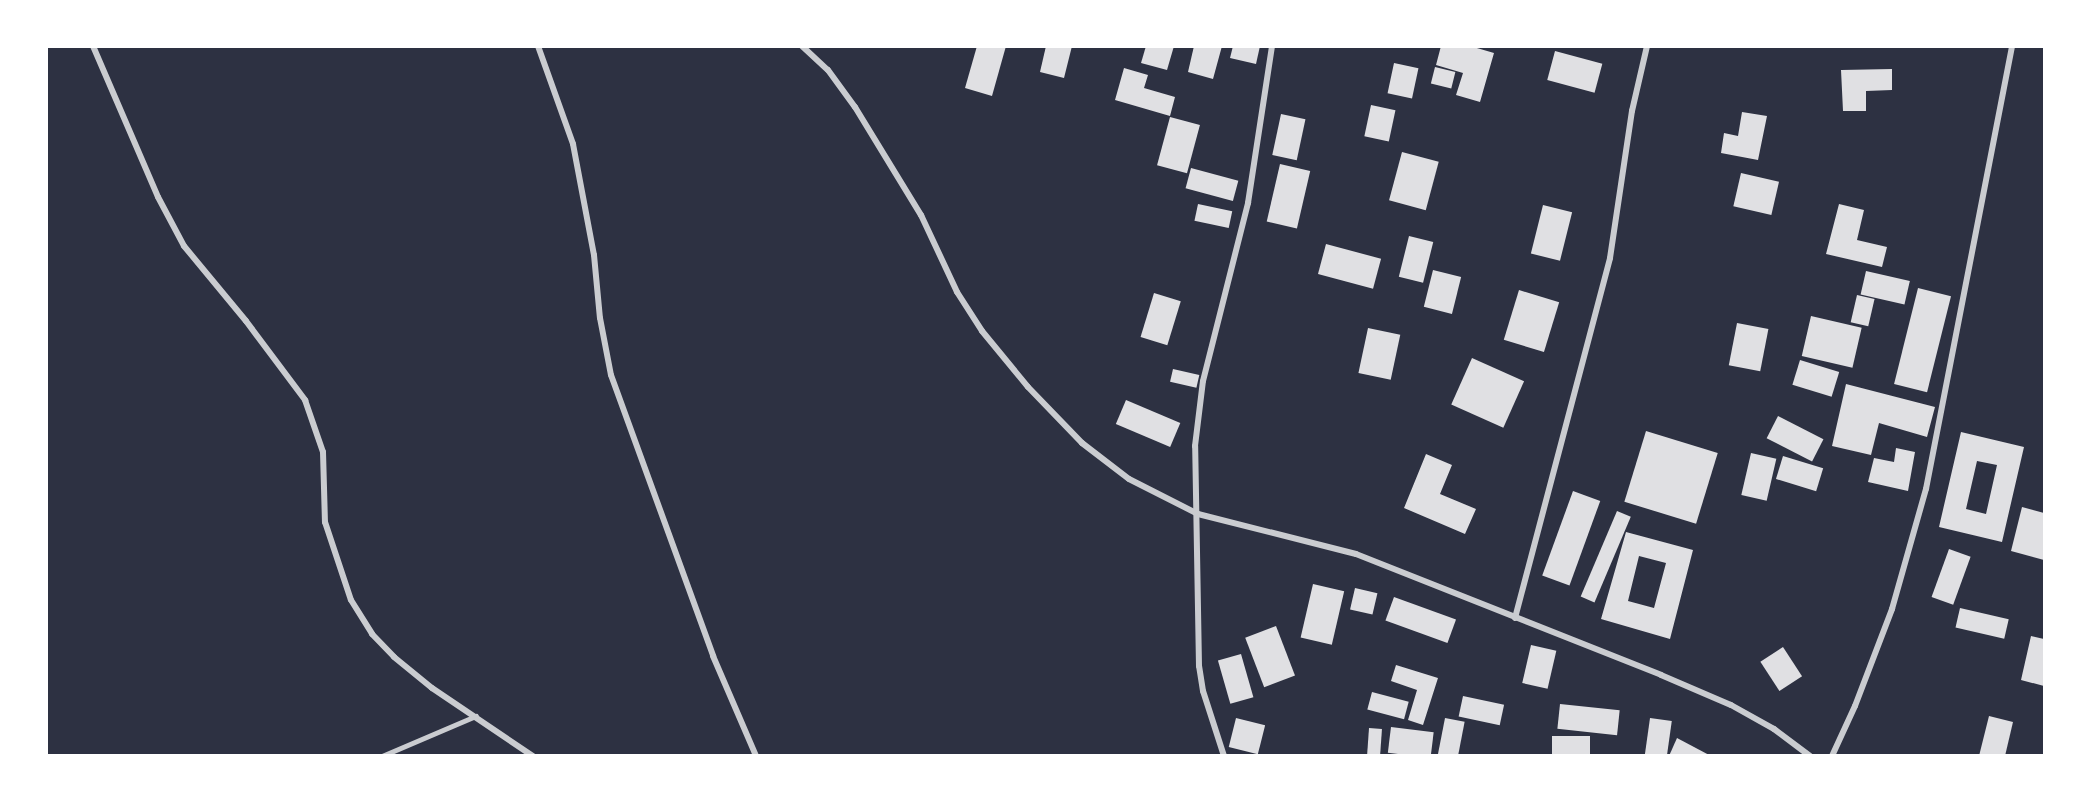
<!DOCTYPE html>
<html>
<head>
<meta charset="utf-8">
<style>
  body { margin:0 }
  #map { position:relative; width:2091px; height:802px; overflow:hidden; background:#2d3142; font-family:"Work Sans",sans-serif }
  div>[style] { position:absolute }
  .building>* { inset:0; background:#e0e0e3; transform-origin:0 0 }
  .service>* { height:4.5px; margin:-2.25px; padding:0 2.25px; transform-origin:2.25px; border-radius:2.25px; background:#caccd0 }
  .minor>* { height:6px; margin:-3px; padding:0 3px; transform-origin:3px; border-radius:3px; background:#caccd0 }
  span { translate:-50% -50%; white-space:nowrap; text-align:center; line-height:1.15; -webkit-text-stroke:6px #fff; paint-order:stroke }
  .frame { position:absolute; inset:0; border:48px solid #fff; pointer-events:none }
</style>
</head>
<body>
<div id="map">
  <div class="building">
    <i style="clip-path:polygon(977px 46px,1006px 46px,992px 96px,965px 88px)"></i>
    <i style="clip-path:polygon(1046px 46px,1072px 46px,1064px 78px,1040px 72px)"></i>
    <i style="clip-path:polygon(1146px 46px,1174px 46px,1167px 70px,1141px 63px)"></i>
    <i style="clip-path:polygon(1194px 46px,1222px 46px,1213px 79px,1188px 72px)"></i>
    <i style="clip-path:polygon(1233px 46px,1260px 46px,1256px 64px,1230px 58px)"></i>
    <i style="clip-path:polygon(1441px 46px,1470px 46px,1494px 53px,1480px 102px,1456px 95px,1463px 73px,1436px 65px)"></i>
    <i style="left:1555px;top:51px;width:49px;height:30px;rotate:15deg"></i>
    <i style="left:1394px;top:63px;width:25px;height:31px;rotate:12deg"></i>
    <i style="left:1435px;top:67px;width:21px;height:17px;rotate:14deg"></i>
    <i style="clip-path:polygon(1124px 68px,1148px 75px,1144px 88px,1175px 97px,1170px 116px,1115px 100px)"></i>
    <i style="clip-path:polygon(1892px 69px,1892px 90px,1866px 91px,1866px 111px,1843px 111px,1841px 70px)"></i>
    <i style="left:1371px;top:105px;width:25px;height:32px;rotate:12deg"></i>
    <i style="clip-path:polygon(1742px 112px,1767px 116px,1758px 160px,1721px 153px,1724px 133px,1738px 136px)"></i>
    <i style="left:1281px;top:114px;width:25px;height:42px;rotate:12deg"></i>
    <i style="left:1170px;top:117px;width:31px;height:50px;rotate:15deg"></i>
    <i style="left:1402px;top:152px;width:38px;height:50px;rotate:15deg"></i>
    <i style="left:1280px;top:164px;width:31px;height:59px;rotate:13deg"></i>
    <i style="left:1191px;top:168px;width:49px;height:21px;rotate:15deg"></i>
    <i style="left:1741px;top:173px;width:39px;height:34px;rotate:13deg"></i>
    <i style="left:1198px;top:204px;width:35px;height:17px;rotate:12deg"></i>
    <i style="clip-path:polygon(1839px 204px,1864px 210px,1857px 240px,1887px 247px,1882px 267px,1826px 254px)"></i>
    <i style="left:1543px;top:205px;width:30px;height:50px;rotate:14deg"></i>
    <i style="left:1409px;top:236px;width:25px;height:42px;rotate:14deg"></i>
    <i style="left:1326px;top:244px;width:57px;height:31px;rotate:15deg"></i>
    <i style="left:1433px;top:270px;width:29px;height:38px;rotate:14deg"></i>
    <i style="left:1866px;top:271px;width:45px;height:24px;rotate:13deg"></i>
    <i style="left:1918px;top:288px;width:34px;height:99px;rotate:14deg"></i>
    <i style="left:1519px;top:290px;width:42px;height:52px;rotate:17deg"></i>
    <i style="left:1154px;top:293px;width:28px;height:46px;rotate:17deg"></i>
    <i style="left:1857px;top:295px;width:18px;height:28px;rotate:13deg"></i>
    <i style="left:1811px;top:316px;width:52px;height:41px;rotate:13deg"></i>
    <i style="left:1737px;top:323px;width:32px;height:43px;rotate:11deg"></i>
    <i style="left:1368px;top:328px;width:33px;height:46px;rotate:12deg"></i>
    <i style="left:1472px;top:358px;width:57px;height:51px;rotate:24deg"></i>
    <i style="left:1800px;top:360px;width:41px;height:26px;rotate:17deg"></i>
    <i style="left:1173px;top:369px;width:27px;height:13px;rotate:13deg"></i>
    <i style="clip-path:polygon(1846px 384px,1935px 407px,1927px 437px,1879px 423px,1871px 455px,1832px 446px)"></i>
    <i style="left:1126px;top:400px;width:59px;height:26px;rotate:23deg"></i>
    <i style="left:1778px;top:416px;width:51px;height:25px;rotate:27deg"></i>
    <i style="left:1646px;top:431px;width:75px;height:74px;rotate:17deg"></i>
    <i style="clip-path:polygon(evenodd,1961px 432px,2024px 447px,2002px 542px,1939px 527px,1961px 432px,1977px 461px,1997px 465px,1986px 514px,1966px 509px,1977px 461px)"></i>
    <i style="clip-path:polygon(1896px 448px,1915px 452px,1908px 491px,1868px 482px,1874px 458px,1894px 462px)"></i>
    <i style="left:1751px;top:453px;width:26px;height:43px;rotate:13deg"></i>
    <i style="clip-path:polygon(1426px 454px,1452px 465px,1440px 494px,1476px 509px,1465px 534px,1404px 508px)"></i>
    <i style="left:1783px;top:456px;width:42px;height:24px;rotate:17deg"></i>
    <i style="left:1573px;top:491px;width:29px;height:90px;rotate:20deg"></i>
    <i style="clip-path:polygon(2022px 507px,2044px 513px,2044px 560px,2011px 551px)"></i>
    <i style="left:1617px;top:511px;width:15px;height:93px;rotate:23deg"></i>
    <i style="clip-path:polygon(evenodd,1626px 532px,1693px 550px,1670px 639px,1601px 619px,1626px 532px,1639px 556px,1666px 563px,1654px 608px,1628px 601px,1639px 556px)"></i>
    <i style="left:1949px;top:549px;width:23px;height:51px;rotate:20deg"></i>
    <i style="left:1313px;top:584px;width:32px;height:55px;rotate:13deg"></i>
    <i style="left:1355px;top:588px;width:23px;height:22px;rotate:13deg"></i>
    <i style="left:1394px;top:597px;width:66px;height:25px;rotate:20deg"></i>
    <i style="left:1960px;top:608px;width:50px;height:20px;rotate:13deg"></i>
    <i style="left:1276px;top:626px;width:53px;height:33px;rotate:69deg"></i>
    <i style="clip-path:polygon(2031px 636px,2044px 639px,2044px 686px,2021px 680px)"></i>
    <i style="left:1531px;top:645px;width:26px;height:39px;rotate:13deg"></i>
    <i style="left:1783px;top:647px;width:35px;height:27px;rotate:57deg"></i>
    <i style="left:1241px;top:654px;width:45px;height:24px;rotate:74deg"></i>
    <i style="clip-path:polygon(1396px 665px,1438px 678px,1423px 725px,1408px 720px,1417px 690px,1391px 681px)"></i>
    <i style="left:1372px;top:692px;width:38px;height:18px;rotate:15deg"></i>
    <i style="left:1463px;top:696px;width:42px;height:21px;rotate:12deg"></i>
    <i style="left:1560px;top:704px;width:60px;height:25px;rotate:6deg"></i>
    <i style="clip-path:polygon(1989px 716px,2013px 722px,2005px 756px,1979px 756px)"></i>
    <i style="left:1236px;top:718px;width:30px;height:30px;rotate:14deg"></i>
    <i style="left:1445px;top:718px;width:20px;height:37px;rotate:11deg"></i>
    <i style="left:1650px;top:718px;width:22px;height:38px;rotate:8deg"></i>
    <i style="left:1391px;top:727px;width:43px;height:26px;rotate:7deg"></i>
    <i style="left:1369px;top:728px;width:13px;height:27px;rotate:4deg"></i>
    <i style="left:1552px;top:736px;width:38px;height:20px"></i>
    <i style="clip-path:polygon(1677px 738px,1711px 756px,1669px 756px)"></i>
  </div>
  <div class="service">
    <i style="left:382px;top:756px;width:102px;rotate:-23.1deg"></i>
  </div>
  <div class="minor">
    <i style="left:93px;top:46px;width:164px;rotate:66.7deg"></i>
    <i style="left:158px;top:197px;width:55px;rotate:62deg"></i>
    <i style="left:184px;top:246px;width:97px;rotate:50.4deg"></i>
    <i style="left:246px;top:321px;width:99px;rotate:53.2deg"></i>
    <i style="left:305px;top:400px;width:55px;rotate:70.9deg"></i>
    <i style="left:323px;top:452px;width:70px;rotate:88.4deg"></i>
    <i style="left:325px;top:522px;width:82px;rotate:71.6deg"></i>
    <i style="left:351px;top:600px;width:40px;rotate:58deg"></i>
    <i style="left:372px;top:634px;width:32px;rotate:46deg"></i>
    <i style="left:394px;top:657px;width:49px;rotate:39.2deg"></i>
    <i style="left:432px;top:688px;width:122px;rotate:34deg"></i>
    <i style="left:538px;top:46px;width:104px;rotate:70.3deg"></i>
    <i style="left:573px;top:144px;width:113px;rotate:79.3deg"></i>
    <i style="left:594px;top:255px;width:63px;rotate:84.6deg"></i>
    <i style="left:600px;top:318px;width:58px;rotate:79.1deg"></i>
    <i style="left:611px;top:375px;width:299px;rotate:70deg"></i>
    <i style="left:713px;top:656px;width:109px;rotate:66.7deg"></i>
    <i style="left:802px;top:46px;width:35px;rotate:43deg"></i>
    <i style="left:828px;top:70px;width:46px;rotate:53.9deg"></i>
    <i style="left:855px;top:107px;width:127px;rotate:58.6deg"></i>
    <i style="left:921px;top:215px;width:85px;rotate:64.9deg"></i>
    <i style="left:957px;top:292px;width:46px;rotate:57.3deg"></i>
    <i style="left:982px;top:331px;width:72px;rotate:50.6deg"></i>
    <i style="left:1028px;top:387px;width:78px;rotate:46deg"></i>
    <i style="left:1082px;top:443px;width:59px;rotate:37.5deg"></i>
    <i style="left:1129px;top:479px;width:77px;rotate:26.9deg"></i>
    <i style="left:1198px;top:514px;width:163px;rotate:14.2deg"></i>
    <i style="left:1356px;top:554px;width:328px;rotate:21.6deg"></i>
    <i style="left:1661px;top:675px;width:76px;rotate:23.2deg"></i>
    <i style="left:1731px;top:705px;width:49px;rotate:29.2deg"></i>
    <i style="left:1774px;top:729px;width:45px;rotate:36.9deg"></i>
    <i style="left:1515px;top:618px;width:372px;rotate:-75.2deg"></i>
    <i style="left:1610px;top:258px;width:149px;rotate:-81.5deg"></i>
    <i style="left:1632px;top:111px;width:67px;rotate:-77deg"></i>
    <i style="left:1224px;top:756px;width:68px;rotate:-107.9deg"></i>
    <i style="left:1203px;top:691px;width:25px;rotate:-99deg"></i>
    <i style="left:1199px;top:666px;width:220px;rotate:-91deg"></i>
    <i style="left:1195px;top:446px;width:65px;rotate:-83deg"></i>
    <i style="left:1203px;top:381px;width:184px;rotate:-75.8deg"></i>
    <i style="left:1248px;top:203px;width:159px;rotate:-81.3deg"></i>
    <i style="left:1832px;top:756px;width:55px;rotate:-65.3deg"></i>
    <i style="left:1855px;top:706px;width:104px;rotate:-69.1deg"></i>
    <i style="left:1892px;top:609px;width:125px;rotate:-74.2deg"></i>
    <i style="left:1926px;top:489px;width:451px;rotate:-79deg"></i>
  </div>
  <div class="frame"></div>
</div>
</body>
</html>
